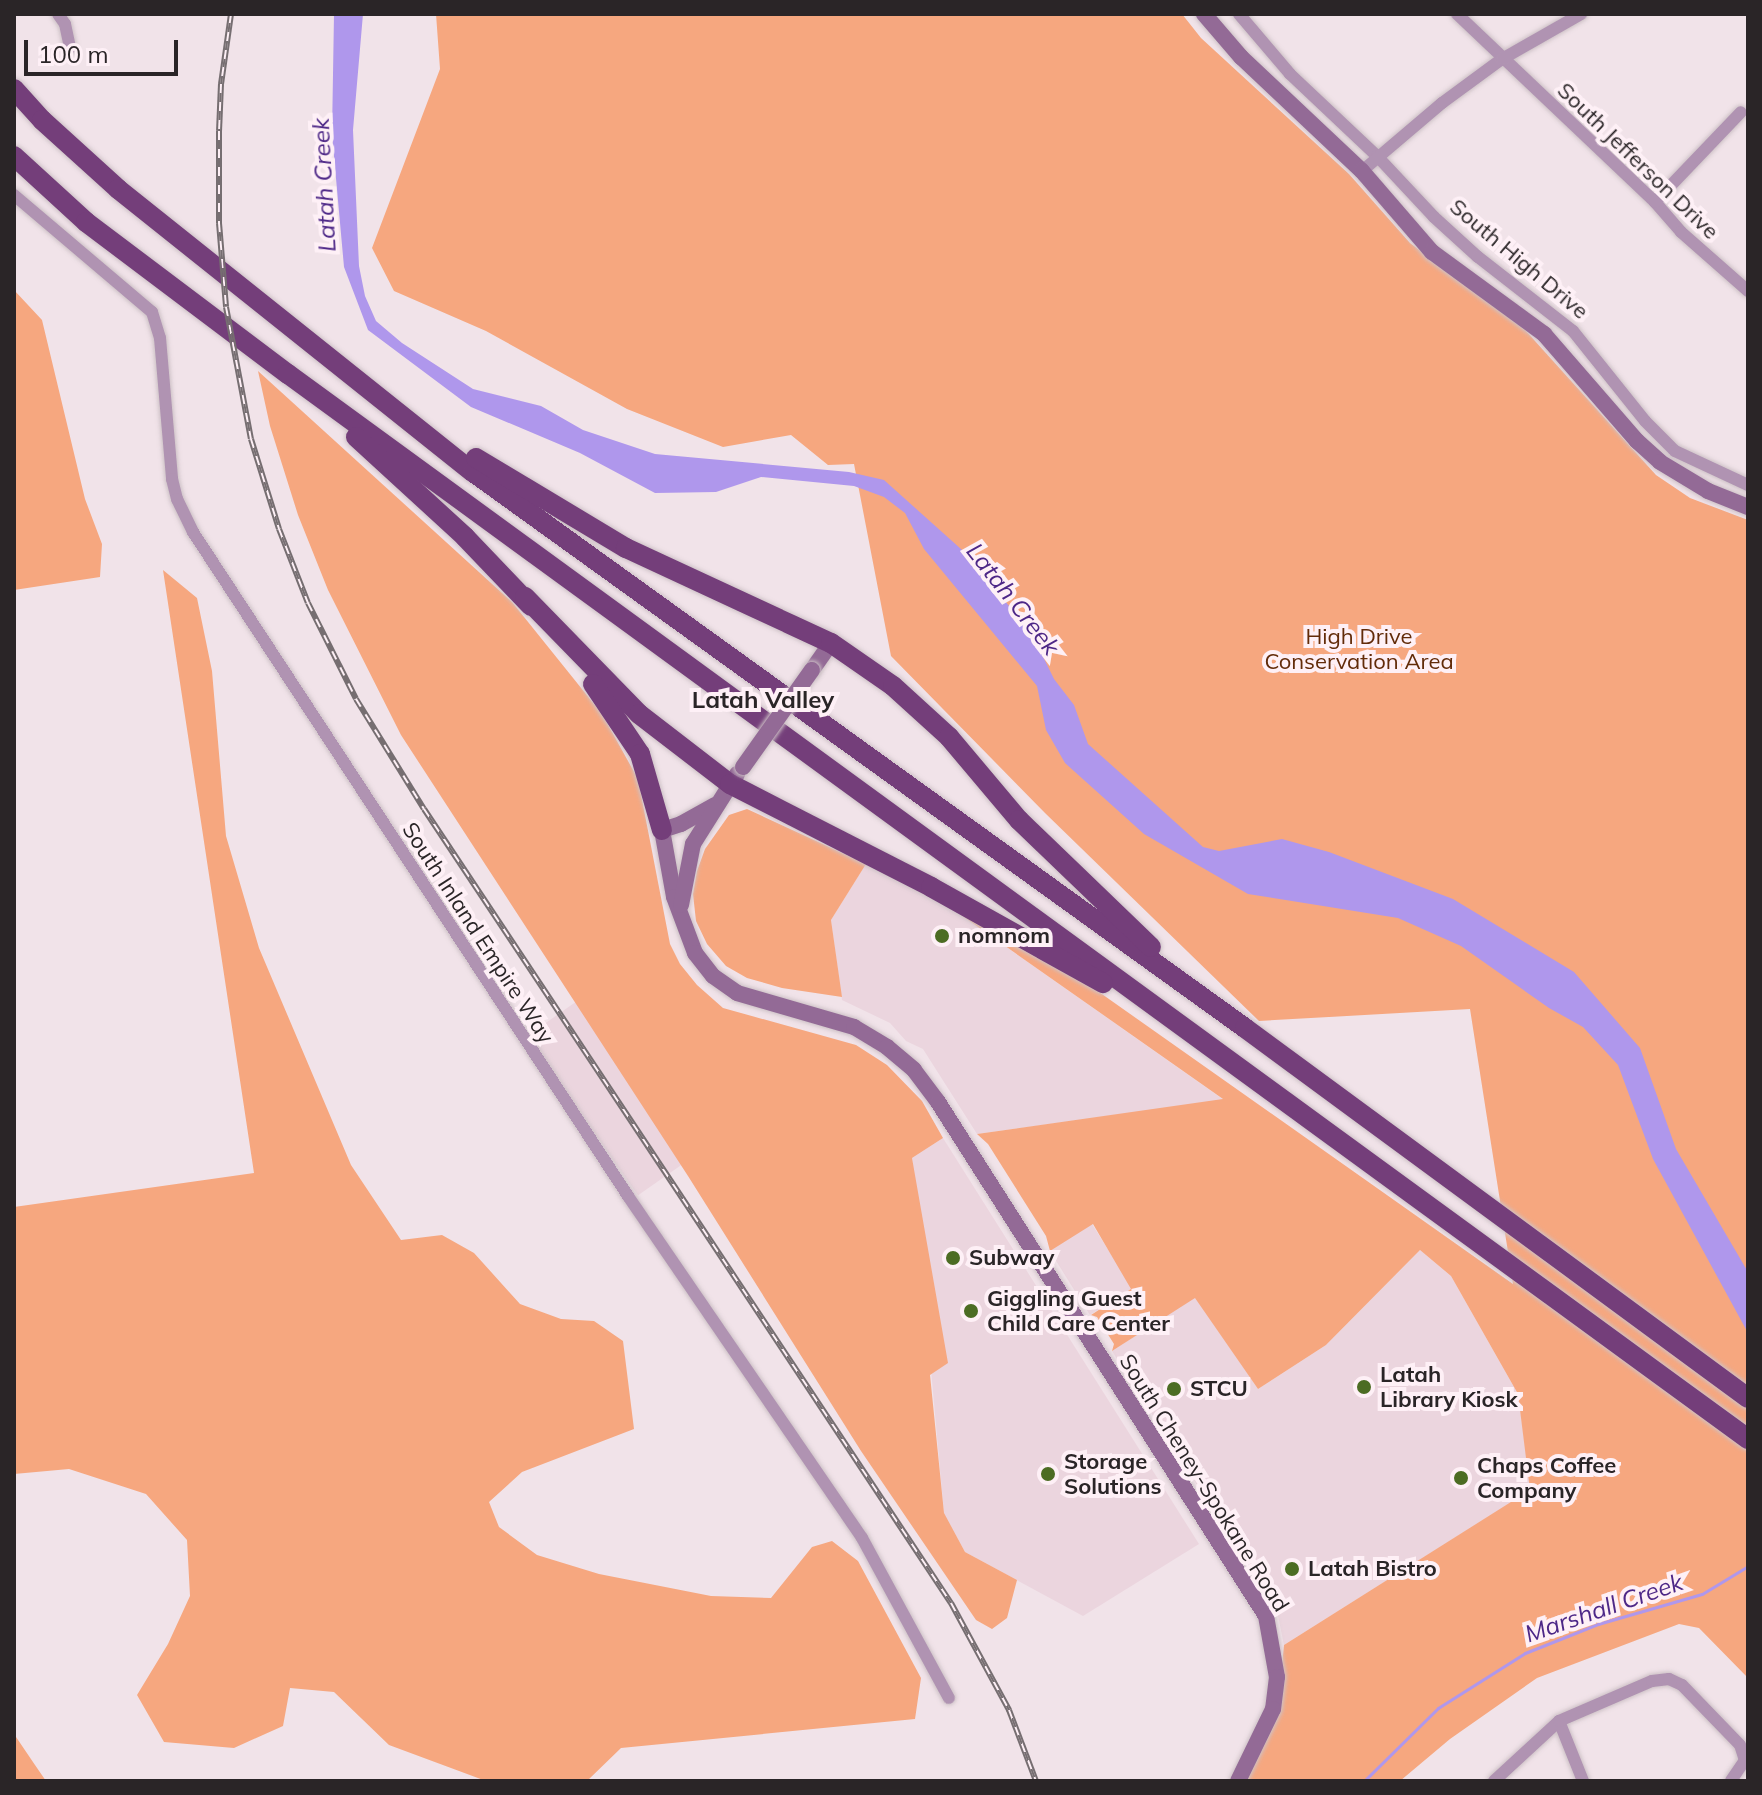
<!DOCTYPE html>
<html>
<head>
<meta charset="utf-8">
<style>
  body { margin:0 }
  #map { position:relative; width:1762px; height:1795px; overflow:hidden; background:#f1e3e9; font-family:Mulish,sans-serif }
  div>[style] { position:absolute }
  .built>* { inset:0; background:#ebd5de; transform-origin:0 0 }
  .green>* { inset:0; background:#f6a77f }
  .water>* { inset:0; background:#af97ec }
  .stream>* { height:3px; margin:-1.5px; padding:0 1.5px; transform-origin:1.5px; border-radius:1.5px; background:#af97ec }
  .roads { filter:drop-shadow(0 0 2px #cdc1c6) drop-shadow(0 0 2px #cdc1c6) }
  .minor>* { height:12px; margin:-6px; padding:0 6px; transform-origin:6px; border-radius:6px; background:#b093b2 }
  .secondary>* { height:16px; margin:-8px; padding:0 8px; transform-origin:8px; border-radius:8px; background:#936a96 }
  .trunk>* { height:20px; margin:-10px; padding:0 10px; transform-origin:10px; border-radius:10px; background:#743e7a }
  .rail>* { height:6px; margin-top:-3px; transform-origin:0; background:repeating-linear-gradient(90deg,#fef0f6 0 9px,#766e71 0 18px); box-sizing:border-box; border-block:2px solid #766e71 }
  .bridges { filter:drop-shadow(0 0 2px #cdc1c6) drop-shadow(0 0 2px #cdc1c6) }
  .secondary-bridge>* { height:16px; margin:-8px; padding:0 8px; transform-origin:8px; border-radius:8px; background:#936a96 }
  .dots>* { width:22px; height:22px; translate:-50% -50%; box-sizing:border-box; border:4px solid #fef0f6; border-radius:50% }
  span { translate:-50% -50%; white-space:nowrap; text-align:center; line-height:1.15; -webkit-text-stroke:8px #fef0f6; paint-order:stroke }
  .street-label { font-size:22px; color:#2a2527 }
  .park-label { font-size:22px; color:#622b09 }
  .poi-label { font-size:22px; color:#2a2527; font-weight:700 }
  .left { translate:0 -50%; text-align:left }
  .water-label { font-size:24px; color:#4d2787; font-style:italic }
  .neighbourhood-label { font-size:24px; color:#2a2527; font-weight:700 }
  .frame { position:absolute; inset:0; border:16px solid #2a2527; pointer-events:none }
  .scale { position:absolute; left:24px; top:40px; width:154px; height:36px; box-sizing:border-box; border:4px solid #2a2527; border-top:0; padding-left:10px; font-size:24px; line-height:28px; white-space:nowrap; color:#2a2527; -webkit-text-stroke:6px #fef0f6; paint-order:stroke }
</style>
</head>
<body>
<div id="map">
  <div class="built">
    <i style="clip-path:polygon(866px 864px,941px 901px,1224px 1100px,977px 1134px,923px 1049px,906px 1041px,890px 1023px,842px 1000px,831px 920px)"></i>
    <i style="left:580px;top:999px;width:194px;height:65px;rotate:55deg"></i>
    <i style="clip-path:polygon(943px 1138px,1199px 1544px,1083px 1616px,965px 1552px,944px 1514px,912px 1158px)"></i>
    <i style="left:1092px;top:1224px;width:76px;height:50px;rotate:58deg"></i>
    <i style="clip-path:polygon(1420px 1250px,1451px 1276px,1518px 1394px,1531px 1490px,1284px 1645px,1277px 1611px,1112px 1351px,1195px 1297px,1258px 1389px,1326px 1345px)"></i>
  </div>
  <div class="green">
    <i style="clip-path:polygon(436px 14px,1182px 14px,1201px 38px,1349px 174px,1410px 243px,1526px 331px,1656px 475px,1690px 498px,1748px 520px,1748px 1678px,1699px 1628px,1679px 1624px,1537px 1678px,1450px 1739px,1400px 1781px,1246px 1781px,1277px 1717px,1284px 1645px,1530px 1490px,1518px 1394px,1451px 1276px,1420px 1250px,1326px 1345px,1258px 1389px,1195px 1298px,1112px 1351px,1114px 1344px,1097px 1317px,1091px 1315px,1131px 1289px,1093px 1224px,1050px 1251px,1046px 1236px,988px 1144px,977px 1134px,1223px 1099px,941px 901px,1033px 950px,1099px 992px,1513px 1284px,1470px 1009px,1259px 1021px,1045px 813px,891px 656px,854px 464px,828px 465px,791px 435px,723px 447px,627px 409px,486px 331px,394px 291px,372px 248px,440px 69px)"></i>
    <i style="clip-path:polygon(14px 290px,42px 320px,85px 499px,102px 544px,100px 577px,14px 590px)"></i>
    <i style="clip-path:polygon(258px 371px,512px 602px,602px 714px,638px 779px,670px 944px,680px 964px,697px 985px,723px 1008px,856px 1045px,887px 1065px,922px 1101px,943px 1138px,912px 1158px,948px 1363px,930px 1375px,944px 1513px,965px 1552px,1017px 1580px,1007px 1618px,992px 1629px,976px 1620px,861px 1451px,688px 1176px,401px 735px,328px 590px,298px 515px,270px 426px)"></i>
    <i style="clip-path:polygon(163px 570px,197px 598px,212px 671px,226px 836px,259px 948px,351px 1165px,401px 1240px,442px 1235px,474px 1253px,520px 1304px,561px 1319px,594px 1321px,623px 1341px,634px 1429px,522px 1472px,489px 1502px,499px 1527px,537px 1555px,599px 1574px,711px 1596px,771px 1598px,812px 1547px,832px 1541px,858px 1561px,921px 1678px,915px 1719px,621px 1748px,587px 1781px,486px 1781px,389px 1745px,334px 1692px,290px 1688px,283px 1726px,234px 1748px,164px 1742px,137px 1695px,168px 1644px,190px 1596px,187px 1540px,146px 1494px,69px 1469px,14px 1474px,14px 1207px,254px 1173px)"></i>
    <i style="clip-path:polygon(747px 809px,866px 864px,831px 920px,842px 997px,782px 988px,747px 978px,726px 966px,707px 944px,696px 921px,693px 894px,697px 871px,705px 849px,729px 815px)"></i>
    <i style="clip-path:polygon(14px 1734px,35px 1765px,46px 1781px,14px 1781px)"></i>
  </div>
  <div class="water">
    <i style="clip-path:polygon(334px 14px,363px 14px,353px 130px,359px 266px,365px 296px,376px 321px,402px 343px,473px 389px,541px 406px,583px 430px,655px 454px,849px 472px,884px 480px,971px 558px,1033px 636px,1054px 679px,1074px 705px,1088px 744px,1203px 847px,1219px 851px,1282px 839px,1329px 852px,1453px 899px,1574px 972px,1640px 1048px,1676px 1149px,1748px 1272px,1748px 1333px,1653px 1159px,1618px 1065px,1583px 1027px,1549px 1008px,1461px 946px,1398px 918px,1248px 894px,1144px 834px,1065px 763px,1046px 730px,1037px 686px,924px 549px,905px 513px,884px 497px,854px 486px,761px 477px,716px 492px,655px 493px,580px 453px,471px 407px,368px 330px,344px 267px,332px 134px)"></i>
  </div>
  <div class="stream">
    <i style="left:1364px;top:1781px;width:104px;rotate:-44.6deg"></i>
    <i style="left:1438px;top:1708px;width:103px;rotate:-32.3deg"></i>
    <i style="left:1525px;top:1653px;width:79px;rotate:-21.7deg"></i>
    <i style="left:1598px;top:1624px;width:108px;rotate:-16.1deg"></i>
    <i style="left:1702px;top:1594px;width:54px;rotate:-31.3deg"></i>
  </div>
  <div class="roads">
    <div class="minor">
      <i style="left:58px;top:14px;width:12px;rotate:55deg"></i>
      <i style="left:65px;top:24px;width:24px;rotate:78deg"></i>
      <i style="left:1239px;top:14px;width:79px;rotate:49.6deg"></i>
      <i style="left:1290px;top:74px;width:120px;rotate:43.3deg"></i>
      <i style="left:1377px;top:156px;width:83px;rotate:46.9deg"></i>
      <i style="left:1434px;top:217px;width:59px;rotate:42.3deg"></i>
      <i style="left:1478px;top:257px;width:120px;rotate:37.9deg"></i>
      <i style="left:1573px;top:331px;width:115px;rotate:51.3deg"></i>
      <i style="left:1645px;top:421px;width:42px;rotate:45deg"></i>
      <i style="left:1675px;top:451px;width:81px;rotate:25deg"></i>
      <i style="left:1457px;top:14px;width:273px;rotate:43.5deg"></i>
      <i style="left:1655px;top:202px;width:40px;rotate:49deg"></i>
      <i style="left:1681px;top:232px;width:89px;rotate:41.4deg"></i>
      <i style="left:1362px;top:171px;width:105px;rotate:-40.4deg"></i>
      <i style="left:1442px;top:103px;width:74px;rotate:-36.3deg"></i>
      <i style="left:1502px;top:59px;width:91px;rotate:-29.7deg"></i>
      <i style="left:14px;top:195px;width:181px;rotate:40.3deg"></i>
      <i style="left:152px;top:312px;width:27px;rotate:73deg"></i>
      <i style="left:160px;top:338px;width:142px;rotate:85.1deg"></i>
      <i style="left:172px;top:479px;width:21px;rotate:76deg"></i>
      <i style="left:177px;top:499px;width:37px;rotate:64deg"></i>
      <i style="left:193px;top:532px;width:794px;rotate:56.77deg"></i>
      <i style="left:628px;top:1196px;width:414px;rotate:55.6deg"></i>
      <i style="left:862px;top:1538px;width:182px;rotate:61.5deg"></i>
      <i style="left:1655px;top:202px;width:124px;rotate:-46.3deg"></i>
      <i style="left:1559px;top:1721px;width:65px;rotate:68.2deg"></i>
      <i style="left:1494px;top:1781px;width:88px;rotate:-42.7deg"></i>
      <i style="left:1559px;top:1721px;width:101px;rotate:-23.3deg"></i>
      <i style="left:1652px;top:1681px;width:17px;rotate:-7deg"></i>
      <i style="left:1669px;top:1679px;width:14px;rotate:25deg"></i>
      <i style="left:1682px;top:1685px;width:83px;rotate:46deg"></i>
      <i style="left:1740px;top:1745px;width:16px;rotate:72deg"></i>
      <i style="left:1745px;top:1760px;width:25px;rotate:124deg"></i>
    </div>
    <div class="secondary">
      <i style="left:1204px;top:14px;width:57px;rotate:49.3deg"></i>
      <i style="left:1241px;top:57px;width:166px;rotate:43.3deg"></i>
      <i style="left:1362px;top:171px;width:107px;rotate:49.2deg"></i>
      <i style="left:1432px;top:252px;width:139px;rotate:36.2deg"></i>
      <i style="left:1544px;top:334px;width:142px;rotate:49deg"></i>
      <i style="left:1637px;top:441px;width:31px;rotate:42deg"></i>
      <i style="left:1660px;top:462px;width:56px;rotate:31.1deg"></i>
      <i style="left:1708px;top:491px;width:43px;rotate:21.8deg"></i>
      <i style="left:812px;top:670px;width:33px;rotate:-55deg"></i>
      <i style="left:715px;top:805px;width:39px;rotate:151deg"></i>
      <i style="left:681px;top:824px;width:20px;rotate:162deg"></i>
      <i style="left:662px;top:830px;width:68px;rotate:79.8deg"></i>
      <i style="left:674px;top:897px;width:60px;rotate:69.4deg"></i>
      <i style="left:695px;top:953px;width:29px;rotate:52deg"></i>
      <i style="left:713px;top:976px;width:29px;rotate:35deg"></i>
      <i style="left:737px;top:993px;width:122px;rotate:16.2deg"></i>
      <i style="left:854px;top:1027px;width:39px;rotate:31deg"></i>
      <i style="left:887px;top:1047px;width:35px;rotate:40deg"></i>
      <i style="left:914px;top:1070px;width:40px;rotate:53deg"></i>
      <i style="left:938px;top:1102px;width:610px;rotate:57.46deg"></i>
      <i style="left:1266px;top:1616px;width:62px;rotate:79.8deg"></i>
      <i style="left:1277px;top:1677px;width:32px;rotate:97deg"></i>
      <i style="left:1273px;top:1709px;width:80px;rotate:115.9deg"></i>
      <i style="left:681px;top:905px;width:62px;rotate:-78.9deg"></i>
      <i style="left:693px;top:844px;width:83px;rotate:-57.8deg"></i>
    </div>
    <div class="trunk">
      <i style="left:14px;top:89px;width:42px;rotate:47.9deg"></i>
      <i style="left:42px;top:120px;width:103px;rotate:42.2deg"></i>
      <i style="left:118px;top:189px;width:454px;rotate:38.6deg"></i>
      <i style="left:473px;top:472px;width:951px;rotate:35.76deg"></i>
      <i style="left:1245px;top:1028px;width:624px;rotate:36.34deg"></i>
      <i style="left:14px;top:156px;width:98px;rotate:42.5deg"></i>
      <i style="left:86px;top:222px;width:253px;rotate:37deg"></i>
      <i style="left:288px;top:374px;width:1807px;rotate:36.11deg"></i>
      <i style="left:356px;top:437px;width:148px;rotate:42.5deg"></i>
      <i style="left:465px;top:537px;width:95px;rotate:46.3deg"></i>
      <i style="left:476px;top:458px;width:175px;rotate:31deg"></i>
      <i style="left:626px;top:548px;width:226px;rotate:24.9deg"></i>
      <i style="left:831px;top:643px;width:75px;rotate:34.7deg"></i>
      <i style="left:893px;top:686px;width:76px;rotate:42.3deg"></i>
      <i style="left:949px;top:737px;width:109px;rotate:49.9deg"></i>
      <i style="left:1019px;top:820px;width:183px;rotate:43.9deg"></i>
      <i style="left:525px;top:597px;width:163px;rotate:45.7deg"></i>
      <i style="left:639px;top:714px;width:115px;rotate:37.6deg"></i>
      <i style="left:730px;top:784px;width:226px;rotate:27.1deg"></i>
      <i style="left:931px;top:887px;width:197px;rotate:29.2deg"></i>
      <i style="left:593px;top:684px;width:84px;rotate:56.1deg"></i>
      <i style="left:640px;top:754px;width:79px;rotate:73.9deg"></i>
    </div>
  </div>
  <div class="rail">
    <i style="left:231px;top:14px;width:71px;rotate:98.1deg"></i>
    <i style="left:221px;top:84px;width:47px;rotate:92.4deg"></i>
    <i style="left:219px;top:131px;width:92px;rotate:90deg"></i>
    <i style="left:219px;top:223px;width:84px;rotate:85.2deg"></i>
    <i style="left:226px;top:307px;width:134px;rotate:79.3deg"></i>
    <i style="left:251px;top:439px;width:94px;rotate:72.7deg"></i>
    <i style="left:279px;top:529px;width:79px;rotate:68.6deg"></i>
    <i style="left:308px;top:603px;width:107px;rotate:63.4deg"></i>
    <i style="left:356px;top:699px;width:129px;rotate:58.3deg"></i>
    <i style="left:424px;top:809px;width:953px;rotate:56.43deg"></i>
    <i style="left:951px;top:1603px;width:122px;rotate:61.5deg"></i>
    <i style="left:1009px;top:1710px;width:76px;rotate:69.2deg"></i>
  </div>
  <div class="bridges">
    <div class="secondary-bridge">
      <i style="left:743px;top:767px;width:119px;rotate:-54.6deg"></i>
    </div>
  </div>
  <div class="dots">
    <i style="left:942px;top:936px;background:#4c6c23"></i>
    <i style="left:953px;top:1258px;background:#4c6c23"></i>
    <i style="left:971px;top:1311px;background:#4c6c23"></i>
    <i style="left:1364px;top:1387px;background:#4c6c23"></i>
    <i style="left:1174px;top:1389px;background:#4c6c23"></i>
    <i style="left:1048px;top:1474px;background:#4c6c23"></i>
    <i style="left:1461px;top:1478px;background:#4c6c23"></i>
    <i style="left:1292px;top:1569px;background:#4c6c23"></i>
  </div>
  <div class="street-label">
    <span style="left:1638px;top:161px;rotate:44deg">South Jefferson Drive</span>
    <span style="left:1519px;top:259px;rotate:40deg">South High Drive</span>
    <span style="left:478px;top:933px;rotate:57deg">South Inland Empire Way</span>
    <span style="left:1204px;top:1483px;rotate:58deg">South Cheney-Spokane Road</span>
  </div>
  <div class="park-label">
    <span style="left:1359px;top:649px">High Drive<br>Conservation Area</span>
  </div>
  <div class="poi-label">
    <span class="left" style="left:958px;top:936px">nomnom</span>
    <span class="left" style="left:969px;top:1258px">Subway</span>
    <span class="left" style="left:987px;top:1311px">Giggling Guest<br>Child Care Center</span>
    <span class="left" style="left:1380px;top:1387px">Latah<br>Library Kiosk</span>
    <span class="left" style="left:1190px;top:1389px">STCU</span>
    <span class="left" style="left:1064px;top:1474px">Storage<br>Solutions</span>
    <span class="left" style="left:1477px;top:1478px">Chaps Coffee<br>Company</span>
    <span class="left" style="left:1308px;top:1569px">Latah Bistro</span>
  </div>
  <div class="water-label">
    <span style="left:324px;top:185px;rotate:-93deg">Latah Creek</span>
    <span style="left:1013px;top:599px;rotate:52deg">Latah Creek</span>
    <span style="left:1604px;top:1608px;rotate:-19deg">Marshall Creek</span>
  </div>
  <div class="neighbourhood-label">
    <span style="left:763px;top:700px">Latah Valley</span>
  </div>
  <div class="frame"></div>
  <div class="scale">100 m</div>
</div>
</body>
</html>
